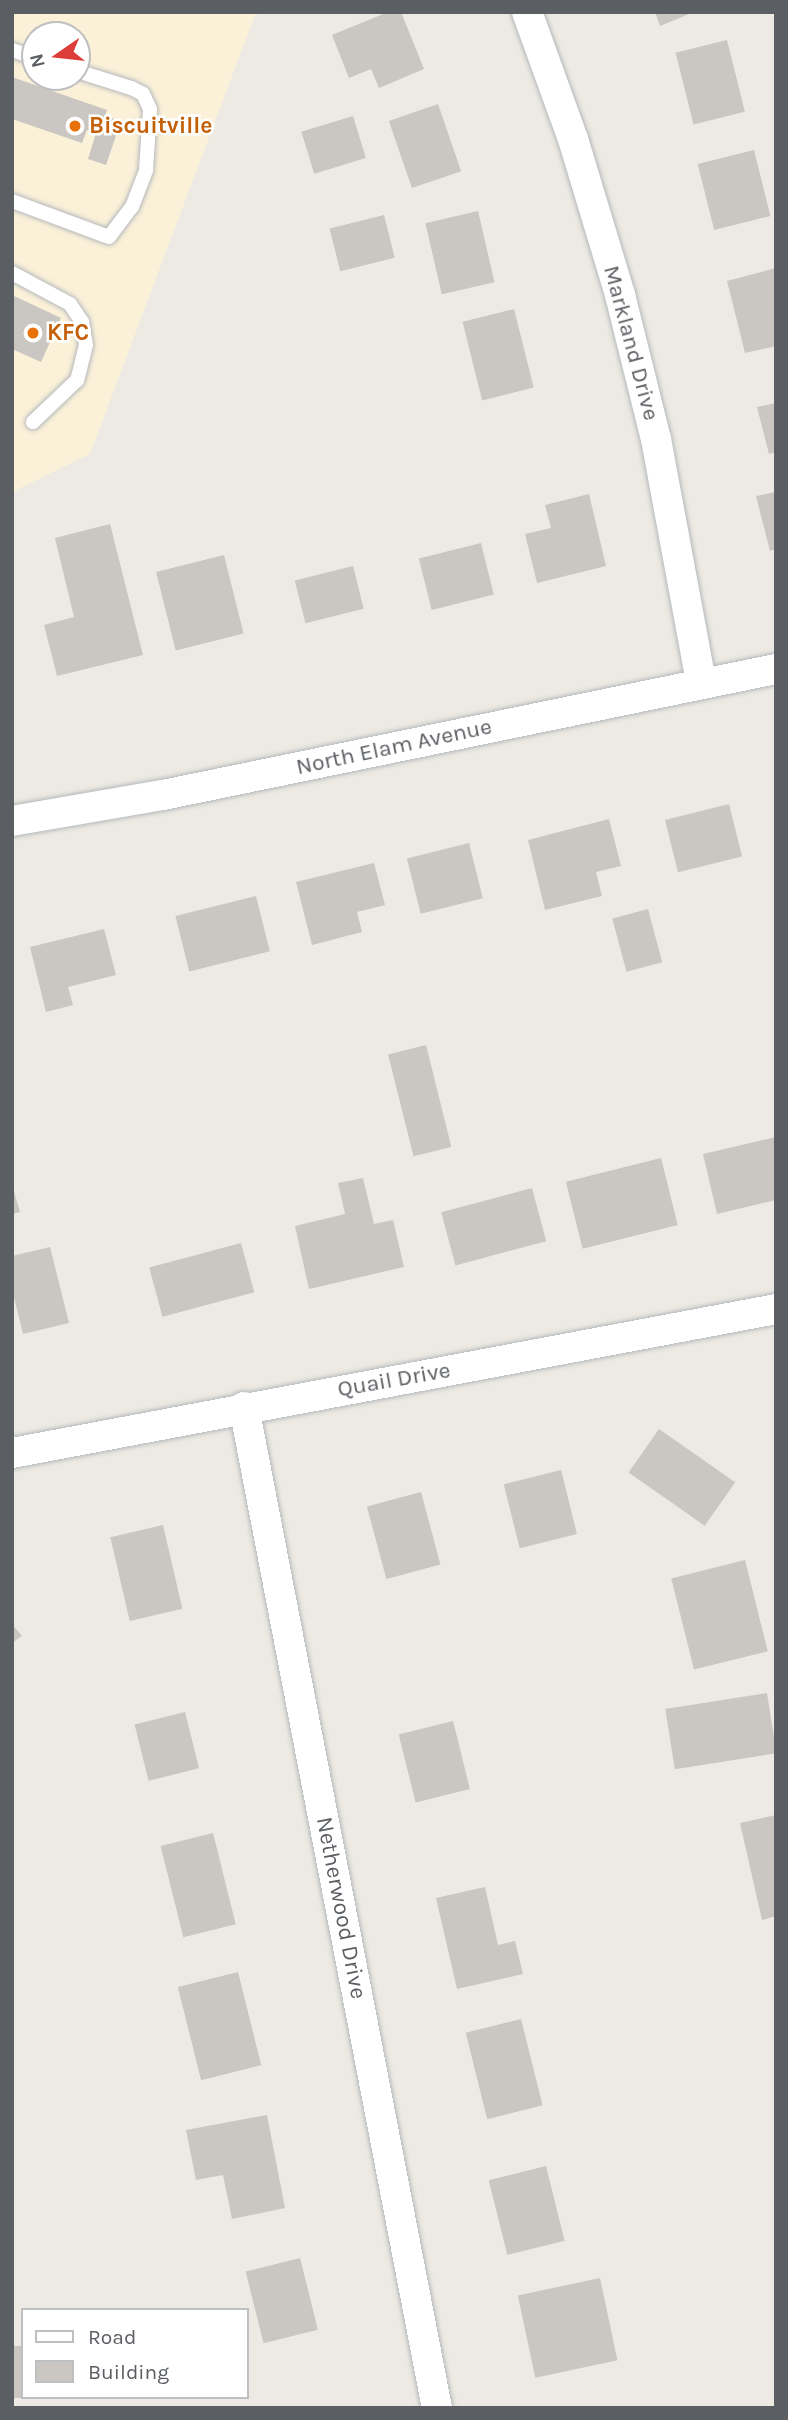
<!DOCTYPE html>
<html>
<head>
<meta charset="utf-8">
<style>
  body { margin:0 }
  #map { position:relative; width:788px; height:2420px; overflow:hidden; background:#eceae2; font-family:Karla,sans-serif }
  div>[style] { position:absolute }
  .commercial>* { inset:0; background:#fbf1d9 }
  .building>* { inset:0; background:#cac6c2; transform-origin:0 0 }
  .roads { filter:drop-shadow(0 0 2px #b5b8bc) drop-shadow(0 0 2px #b5b8bc) }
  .service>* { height:14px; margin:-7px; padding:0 7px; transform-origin:7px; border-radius:7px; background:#fff }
  .minor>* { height:30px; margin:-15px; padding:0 15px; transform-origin:15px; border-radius:15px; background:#fff }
  .dots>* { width:19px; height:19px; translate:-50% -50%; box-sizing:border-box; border:4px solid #fff; border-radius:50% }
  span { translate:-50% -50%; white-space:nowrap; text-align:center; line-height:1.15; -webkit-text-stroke:5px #fff; paint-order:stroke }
  .food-label { font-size:23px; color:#c56008; font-weight:700 }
  .left { translate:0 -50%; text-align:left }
  .street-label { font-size:23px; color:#5b5e62 }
  .frame { position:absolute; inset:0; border:14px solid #5b5e62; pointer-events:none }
  .legend { position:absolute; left:21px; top:2308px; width:228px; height:91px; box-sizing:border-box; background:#fff; border:2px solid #bdbfc0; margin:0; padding:9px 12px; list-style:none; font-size:21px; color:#5b5e62 }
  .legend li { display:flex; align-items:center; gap:14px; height:35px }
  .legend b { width:35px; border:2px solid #bdbfc0 }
  .north { position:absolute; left:21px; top:21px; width:70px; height:70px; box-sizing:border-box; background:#fff; border:2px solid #bdbfc0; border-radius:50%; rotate:256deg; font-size:19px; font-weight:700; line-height:28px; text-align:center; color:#5b5e62 }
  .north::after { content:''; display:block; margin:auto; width:24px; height:32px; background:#dd3d38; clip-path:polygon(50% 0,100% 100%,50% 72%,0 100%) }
</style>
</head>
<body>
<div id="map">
  <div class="commercial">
    <i style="clip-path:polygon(evenodd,12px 12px,261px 12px,255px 15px,90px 454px,12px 492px,12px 12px,35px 35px,77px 35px,77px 77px,35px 77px,35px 35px)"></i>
  </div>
  <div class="building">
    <i style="clip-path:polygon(388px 12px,401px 12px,424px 69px,379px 88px,371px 69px,349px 78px,332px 35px)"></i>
    <i style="clip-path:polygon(655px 12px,694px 12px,660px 26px)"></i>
    <i style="left:727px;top:40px;width:74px;height:53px;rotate:76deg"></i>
    <i style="clip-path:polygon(12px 77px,107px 110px,105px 116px,121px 121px,106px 165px,88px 159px,96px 133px,87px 130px,82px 143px,12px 119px)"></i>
    <i style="left:438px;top:104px;width:71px;height:52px;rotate:71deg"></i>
    <i style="left:353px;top:116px;width:44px;height:54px;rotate:73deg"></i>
    <i style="left:754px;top:150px;width:68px;height:58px;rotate:76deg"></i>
    <i style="left:478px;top:211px;width:73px;height:54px;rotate:77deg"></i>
    <i style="left:384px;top:215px;width:44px;height:56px;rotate:76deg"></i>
    <i style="clip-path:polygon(776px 268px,776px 346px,745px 353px,727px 281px)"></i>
    <i style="clip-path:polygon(12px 295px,61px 318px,41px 362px,12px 349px)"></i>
    <i style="left:514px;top:309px;width:81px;height:53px;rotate:76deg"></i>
    <i style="clip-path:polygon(776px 403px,776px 452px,769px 454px,757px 407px)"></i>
    <i style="clip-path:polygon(776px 492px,776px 549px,770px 551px,756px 496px)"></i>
    <i style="clip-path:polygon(589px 494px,606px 566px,537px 583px,525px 534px,551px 528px,545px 505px)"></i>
    <i style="clip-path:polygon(110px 524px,143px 655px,57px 676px,44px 625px,74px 617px,55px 538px)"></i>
    <i style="left:481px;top:543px;width:53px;height:64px;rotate:76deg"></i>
    <i style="left:224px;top:555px;width:81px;height:70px;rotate:76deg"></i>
    <i style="left:353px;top:566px;width:44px;height:60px;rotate:76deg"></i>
    <i style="left:729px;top:804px;width:54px;height:66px;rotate:76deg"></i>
    <i style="clip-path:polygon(609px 819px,621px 866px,596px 872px,602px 896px,545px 910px,528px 840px)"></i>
    <i style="left:469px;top:843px;width:57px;height:64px;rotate:76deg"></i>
    <i style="clip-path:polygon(374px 863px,385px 905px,357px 912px,362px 932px,312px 945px,296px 882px)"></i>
    <i style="left:256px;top:896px;width:57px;height:83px;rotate:76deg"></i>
    <i style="left:648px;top:909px;width:55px;height:37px;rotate:75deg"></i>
    <i style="clip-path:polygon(104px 929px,116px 975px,68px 987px,73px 1005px,46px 1012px,30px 947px)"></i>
    <i style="left:426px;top:1045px;width:105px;height:39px;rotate:76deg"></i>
    <i style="clip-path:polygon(776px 1137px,776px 1200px,717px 1214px,703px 1154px)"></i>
    <i style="left:661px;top:1158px;width:69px;height:98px;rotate:76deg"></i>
    <i style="clip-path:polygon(363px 1178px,374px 1224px,393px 1220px,404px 1267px,309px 1289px,295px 1226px,345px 1214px,338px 1183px)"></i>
    <i style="clip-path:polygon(12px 1184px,20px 1212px,12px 1214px)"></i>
    <i style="left:532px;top:1188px;width:55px;height:94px;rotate:75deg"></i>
    <i style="left:241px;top:1243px;width:51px;height:95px;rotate:75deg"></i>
    <i style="clip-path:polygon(50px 1247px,69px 1323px,23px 1334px,12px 1289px,12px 1256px)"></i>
    <i style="left:659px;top:1429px;width:93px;height:53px;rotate:35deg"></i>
    <i style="left:561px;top:1470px;width:66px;height:59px;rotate:76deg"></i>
    <i style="left:421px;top:1492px;width:75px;height:56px;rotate:75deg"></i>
    <i style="left:163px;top:1525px;width:86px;height:54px;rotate:77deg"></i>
    <i style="left:745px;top:1560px;width:94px;height:76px;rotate:76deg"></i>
    <i style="clip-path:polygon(12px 1624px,22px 1636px,12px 1643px)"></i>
    <i style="left:767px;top:1693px;width:61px;height:103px;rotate:81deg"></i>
    <i style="left:185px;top:1712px;width:58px;height:52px;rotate:76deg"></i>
    <i style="left:453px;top:1721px;width:70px;height:56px;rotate:76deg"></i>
    <i style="clip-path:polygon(776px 1815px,776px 1916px,762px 1920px,740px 1823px)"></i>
    <i style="left:213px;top:1833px;width:94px;height:54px;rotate:76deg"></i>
    <i style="clip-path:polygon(485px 1887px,498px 1945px,515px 1941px,523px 1974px,457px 1989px,436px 1898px)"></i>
    <i style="left:238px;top:1972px;width:96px;height:62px;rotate:76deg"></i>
    <i style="left:521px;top:2019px;width:89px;height:57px;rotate:76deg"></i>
    <i style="clip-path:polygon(267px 2115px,285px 2208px,232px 2219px,223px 2175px,196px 2180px,186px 2130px)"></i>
    <i style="left:546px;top:2166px;width:77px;height:59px;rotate:76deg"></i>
    <i style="left:300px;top:2258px;width:74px;height:56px;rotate:76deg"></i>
    <i style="left:600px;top:2278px;width:84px;height:84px;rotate:78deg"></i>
    <i style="left:23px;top:2346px;width:52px;height:11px;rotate:90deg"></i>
  </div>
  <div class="roads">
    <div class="service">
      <i style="left:12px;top:50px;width:24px;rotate:19deg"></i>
      <i style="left:12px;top:201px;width:103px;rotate:20.4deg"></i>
      <i style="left:109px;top:237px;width:38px;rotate:-53deg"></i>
      <i style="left:132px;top:207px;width:40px;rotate:-69deg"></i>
      <i style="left:146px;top:170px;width:61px;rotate:-86.2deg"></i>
      <i style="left:150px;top:109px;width:17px;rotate:-115deg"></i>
      <i style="left:143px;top:94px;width:13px;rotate:-153deg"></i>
      <i style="left:131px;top:88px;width:57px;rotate:-162.5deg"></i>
      <i style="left:12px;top:273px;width:66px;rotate:28.1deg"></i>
      <i style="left:70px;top:304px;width:22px;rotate:56deg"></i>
      <i style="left:82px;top:322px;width:23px;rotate:80deg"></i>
      <i style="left:86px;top:345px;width:36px;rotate:104deg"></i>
      <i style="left:77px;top:380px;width:61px;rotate:136.3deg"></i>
    </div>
    <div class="minor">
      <i style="left:527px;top:12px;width:135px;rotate:70.1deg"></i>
      <i style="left:573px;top:139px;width:163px;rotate:73.2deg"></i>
      <i style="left:620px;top:295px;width:148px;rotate:76deg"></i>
      <i style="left:656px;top:439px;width:247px;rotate:79.5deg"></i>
      <i style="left:12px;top:821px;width:153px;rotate:-9.8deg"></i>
      <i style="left:163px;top:795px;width:626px;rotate:-11.62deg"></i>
      <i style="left:244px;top:1407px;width:1019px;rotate:79.09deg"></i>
      <i style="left:12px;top:1453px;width:777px;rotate:-10.67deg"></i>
    </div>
  </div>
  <div class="dots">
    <i style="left:75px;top:126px;background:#e8710a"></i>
    <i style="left:33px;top:333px;background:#e8710a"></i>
  </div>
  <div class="food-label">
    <span class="left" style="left:89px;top:126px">Biscuitville</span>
    <span class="left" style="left:47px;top:333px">KFC</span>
  </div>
  <div class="street-label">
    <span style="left:631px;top:343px;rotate:75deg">Markland Drive</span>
    <span style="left:394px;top:747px;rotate:-12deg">North Elam Avenue</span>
    <span style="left:394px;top:1380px;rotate:-10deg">Quail Drive</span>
    <span style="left:341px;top:1908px;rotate:79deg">Netherwood Drive</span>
  </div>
  <div class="frame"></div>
  <ul class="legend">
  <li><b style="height:9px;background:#fff"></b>Road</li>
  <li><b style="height:19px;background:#cac6c2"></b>Building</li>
  </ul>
  <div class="north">N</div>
</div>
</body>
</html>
